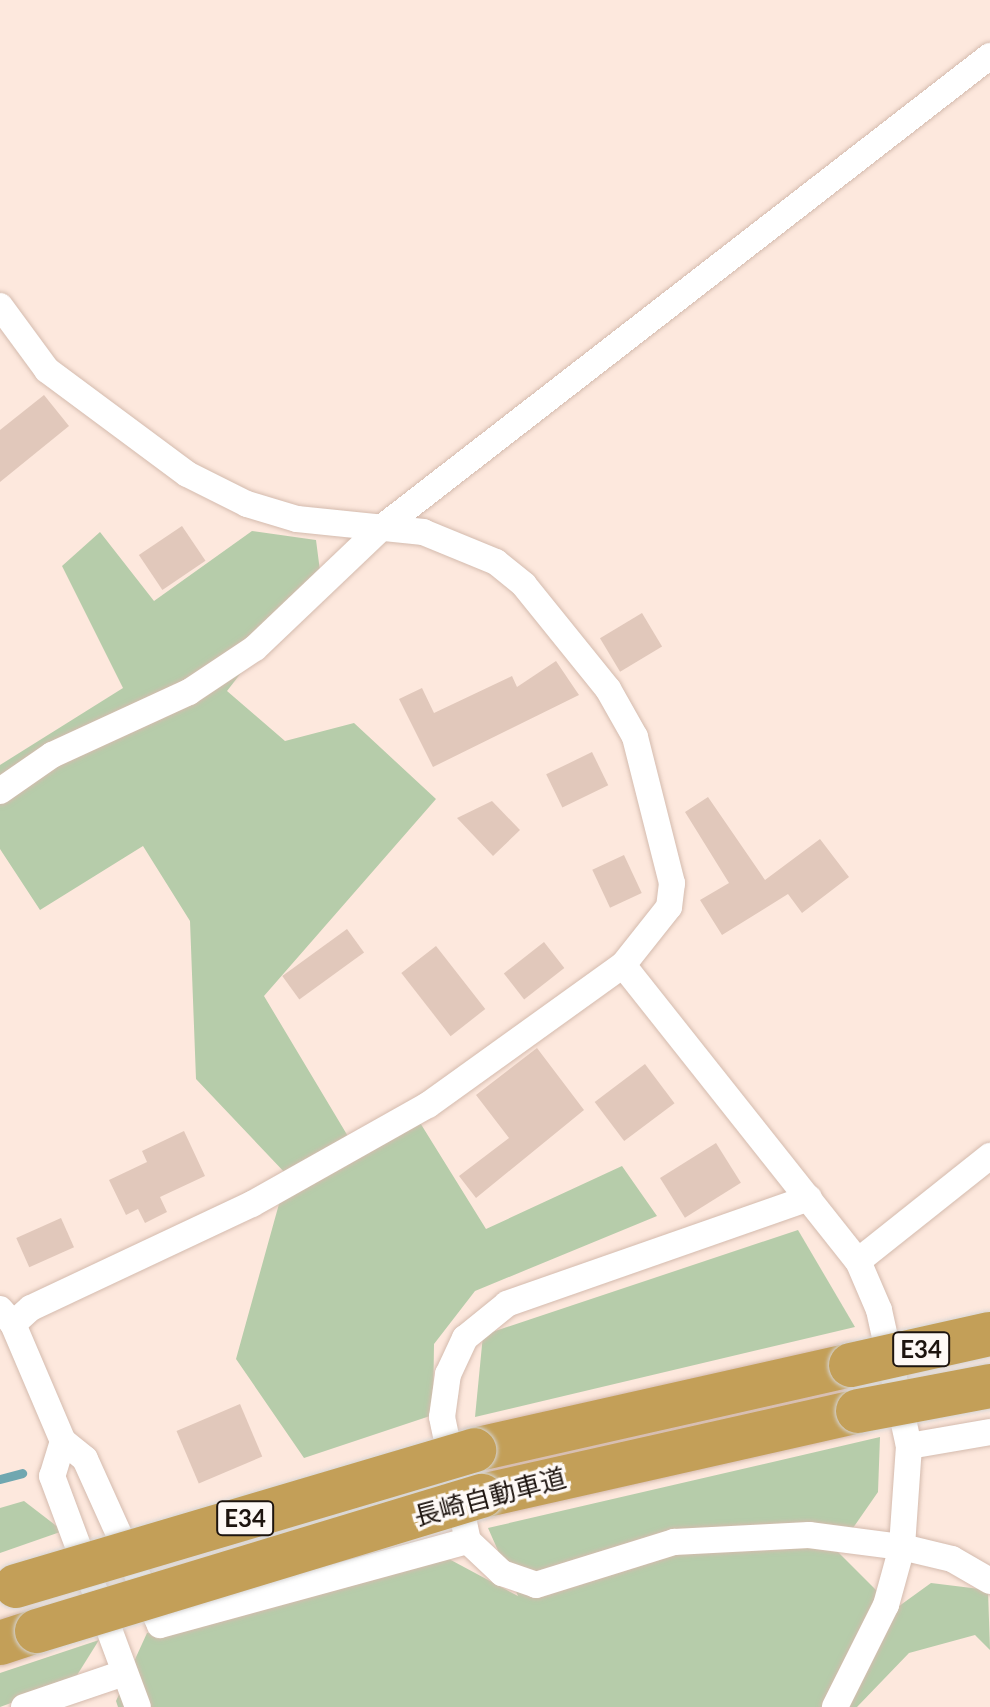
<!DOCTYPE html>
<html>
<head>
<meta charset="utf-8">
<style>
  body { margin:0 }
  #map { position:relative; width:990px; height:1707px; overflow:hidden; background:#fde8dd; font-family:Lato,"Noto Sans JP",sans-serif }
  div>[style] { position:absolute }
  .green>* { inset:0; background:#b6ccaa }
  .stream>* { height:9px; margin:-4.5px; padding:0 4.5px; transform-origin:4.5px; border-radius:4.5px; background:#70a7b0 }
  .building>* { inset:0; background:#e1c8bb; transform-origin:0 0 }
  .roads { filter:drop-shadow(0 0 2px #d4bbae) drop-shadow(0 0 2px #d4bbae) }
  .minor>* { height:26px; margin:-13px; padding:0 13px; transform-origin:13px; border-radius:13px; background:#fff }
  .motorway>* { height:44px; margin:-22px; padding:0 22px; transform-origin:22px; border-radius:22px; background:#c39f58 }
  .bridges { filter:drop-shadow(0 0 2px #d6d5d4) drop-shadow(0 0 2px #d6d5d4) }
  .motorway-bridge>* { height:44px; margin:-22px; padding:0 22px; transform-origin:22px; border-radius:22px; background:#c39f58 }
  span { translate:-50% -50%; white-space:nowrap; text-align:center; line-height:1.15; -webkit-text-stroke:7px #fef9f6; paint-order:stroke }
  .shield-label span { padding:2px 6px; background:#fef9f6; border:2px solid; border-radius:6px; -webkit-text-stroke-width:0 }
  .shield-label { font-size:24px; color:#1d140f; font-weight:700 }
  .street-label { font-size:26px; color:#1d140f }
</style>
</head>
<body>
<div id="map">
  <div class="green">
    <i style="clip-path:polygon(252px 531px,316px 540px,320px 571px,227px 691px,285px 741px,354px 723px,436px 799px,264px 996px,352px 1143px,414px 1113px,486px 1229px,622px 1166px,657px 1216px,475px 1291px,434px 1344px,433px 1415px,304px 1458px,236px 1359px,287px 1175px,196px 1079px,190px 921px,143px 846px,40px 910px,0 849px,0 765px,123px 688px,62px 566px,100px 532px,154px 601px)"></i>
    <i style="clip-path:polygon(798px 1230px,855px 1327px,475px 1417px,483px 1335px)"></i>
    <i style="clip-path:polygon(880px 1437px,878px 1492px,837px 1551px,895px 1609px,931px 1583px,988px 1590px,990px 1650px,975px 1635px,909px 1653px,857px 1707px,118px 1707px,116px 1701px,147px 1633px,449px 1559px,518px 1596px,488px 1528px)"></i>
    <i style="clip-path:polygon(24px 1501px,63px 1531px,0 1553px,0 1508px)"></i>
    <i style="clip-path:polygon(99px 1640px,74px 1680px,0 1707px,0 1673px)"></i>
  </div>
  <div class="stream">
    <i style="left:0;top:1479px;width:23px;rotate:-15deg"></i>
  </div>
  <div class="building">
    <i style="clip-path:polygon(44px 395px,69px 426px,0 482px,0 430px)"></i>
    <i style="left:182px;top:526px;width:42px;height:52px;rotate:56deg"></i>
    <i style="left:642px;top:613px;width:39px;height:49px;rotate:59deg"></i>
    <i style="clip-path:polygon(556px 661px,579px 695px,433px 767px,399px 699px,422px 688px,434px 713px,512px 676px,517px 687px)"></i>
    <i style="left:592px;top:752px;width:37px;height:51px;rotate:64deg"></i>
    <i style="clip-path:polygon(708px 797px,765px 880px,820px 839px,849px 877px,802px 913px,788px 894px,722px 935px,700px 900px,729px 883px,685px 812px)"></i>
    <i style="clip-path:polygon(492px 801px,520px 830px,493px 856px,457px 818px)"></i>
    <i style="left:624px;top:855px;width:42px;height:35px;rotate:65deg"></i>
    <i style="left:347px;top:929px;width:29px;height:80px;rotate:54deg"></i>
    <i style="left:544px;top:942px;width:33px;height:51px;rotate:52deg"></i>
    <i style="left:436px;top:946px;width:80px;height:44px;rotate:52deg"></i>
    <i style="clip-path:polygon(537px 1048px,584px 1110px,476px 1198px,459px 1176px,509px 1138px,476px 1095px)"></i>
    <i style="left:645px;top:1064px;width:49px;height:63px;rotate:53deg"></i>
    <i style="clip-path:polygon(184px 1131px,205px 1176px,160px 1197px,167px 1212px,145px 1223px,138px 1209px,126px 1215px,109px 1180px,147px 1162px,142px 1151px)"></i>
    <i style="left:716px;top:1143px;width:47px;height:66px;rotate:58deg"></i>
    <i style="left:61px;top:1218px;width:32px;height:49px;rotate:66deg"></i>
    <i style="left:240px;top:1404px;width:57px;height:69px;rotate:67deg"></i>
  </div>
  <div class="roads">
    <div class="minor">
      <i style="left:0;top:306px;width:79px;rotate:53.7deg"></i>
      <i style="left:47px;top:370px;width:174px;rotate:36.6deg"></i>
      <i style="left:187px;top:474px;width:67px;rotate:26.6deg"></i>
      <i style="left:247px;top:504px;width:52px;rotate:16.7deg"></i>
      <i style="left:297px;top:519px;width:127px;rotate:5.9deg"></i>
      <i style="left:423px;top:532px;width:79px;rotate:22.3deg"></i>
      <i style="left:496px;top:562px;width:36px;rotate:39deg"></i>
      <i style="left:524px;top:585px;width:134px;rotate:51.1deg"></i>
      <i style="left:608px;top:689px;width:55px;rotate:60.6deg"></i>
      <i style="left:635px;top:737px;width:151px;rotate:75.8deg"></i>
      <i style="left:672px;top:883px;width:24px;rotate:97deg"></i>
      <i style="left:669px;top:907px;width:74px;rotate:128.4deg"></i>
      <i style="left:623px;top:965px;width:378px;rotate:51.6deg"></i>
      <i style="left:858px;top:1261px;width:53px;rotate:66.8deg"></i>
      <i style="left:879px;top:1310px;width:139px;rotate:77.6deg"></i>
      <i style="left:909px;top:1446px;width:101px;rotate:94deg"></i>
      <i style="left:902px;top:1547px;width:60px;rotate:105.4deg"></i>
      <i style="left:886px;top:1605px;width:114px;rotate:116.6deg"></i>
      <i style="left:0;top:791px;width:63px;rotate:-34.7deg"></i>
      <i style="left:52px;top:755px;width:151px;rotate:-24.7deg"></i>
      <i style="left:189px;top:692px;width:79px;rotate:-33.7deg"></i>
      <i style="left:255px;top:648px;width:173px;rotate:-43.6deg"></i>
      <i style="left:380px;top:529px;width:772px;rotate:-37.79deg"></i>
      <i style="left:809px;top:1198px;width:320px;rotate:160.7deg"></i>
      <i style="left:507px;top:1304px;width:54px;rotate:141deg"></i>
      <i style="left:465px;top:1338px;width:40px;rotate:115deg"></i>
      <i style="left:448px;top:1374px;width:43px;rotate:97.9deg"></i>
      <i style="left:442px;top:1417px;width:127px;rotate:78.2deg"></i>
      <i style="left:468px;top:1541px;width:47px;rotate:43.3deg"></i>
      <i style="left:502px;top:1573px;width:36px;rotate:19deg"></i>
      <i style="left:536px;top:1585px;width:145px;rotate:-17.3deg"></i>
      <i style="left:674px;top:1542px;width:135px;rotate:-3deg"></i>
      <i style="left:809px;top:1535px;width:94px;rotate:7.4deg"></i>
      <i style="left:902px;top:1547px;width:51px;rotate:13.5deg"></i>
      <i style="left:952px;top:1559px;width:44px;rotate:30.1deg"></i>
      <i style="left:858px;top:1261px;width:169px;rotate:-38.5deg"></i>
      <i style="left:0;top:1309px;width:20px;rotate:49deg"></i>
      <i style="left:13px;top:1324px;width:127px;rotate:66.9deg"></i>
      <i style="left:63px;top:1441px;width:37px;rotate:107deg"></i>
      <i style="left:52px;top:1476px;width:246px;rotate:69.6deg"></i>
      <i style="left:13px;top:1324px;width:24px;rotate:-42deg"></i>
      <i style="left:31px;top:1308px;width:244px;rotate:-25.2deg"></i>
      <i style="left:252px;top:1204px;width:202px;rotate:-29.4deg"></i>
      <i style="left:428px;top:1105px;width:240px;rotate:-35.7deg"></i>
      <i style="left:63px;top:1441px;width:28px;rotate:39deg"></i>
      <i style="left:85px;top:1459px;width:182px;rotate:65.7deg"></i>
      <i style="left:160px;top:1625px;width:319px;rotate:-15.3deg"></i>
      <i style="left:909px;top:1446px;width:82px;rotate:-9.8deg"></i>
      <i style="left:24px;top:1707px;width:102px;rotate:-18.8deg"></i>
    </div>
    <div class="motorway">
      <i style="left:474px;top:1450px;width:386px;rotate:-12.7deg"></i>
      <i style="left:482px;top:1496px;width:385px;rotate:-12.7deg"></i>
      <i style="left:0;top:1643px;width:39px;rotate:-18deg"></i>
    </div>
  </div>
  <div class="bridges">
    <div class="motorway-bridge">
      <i style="left:851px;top:1365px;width:142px;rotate:-12.6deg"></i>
      <i style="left:858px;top:1411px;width:134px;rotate:-10.7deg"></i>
      <i style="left:16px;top:1586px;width:478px;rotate:-16.5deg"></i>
      <i style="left:37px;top:1631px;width:465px;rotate:-16.9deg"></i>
    </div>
  </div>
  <div class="shield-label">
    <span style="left:921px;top:1349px">E34</span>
    <span style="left:245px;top:1518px">E34</span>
  </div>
  <div class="street-label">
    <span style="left:490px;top:1497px;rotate:-15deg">長崎自動車道</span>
  </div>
</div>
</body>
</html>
